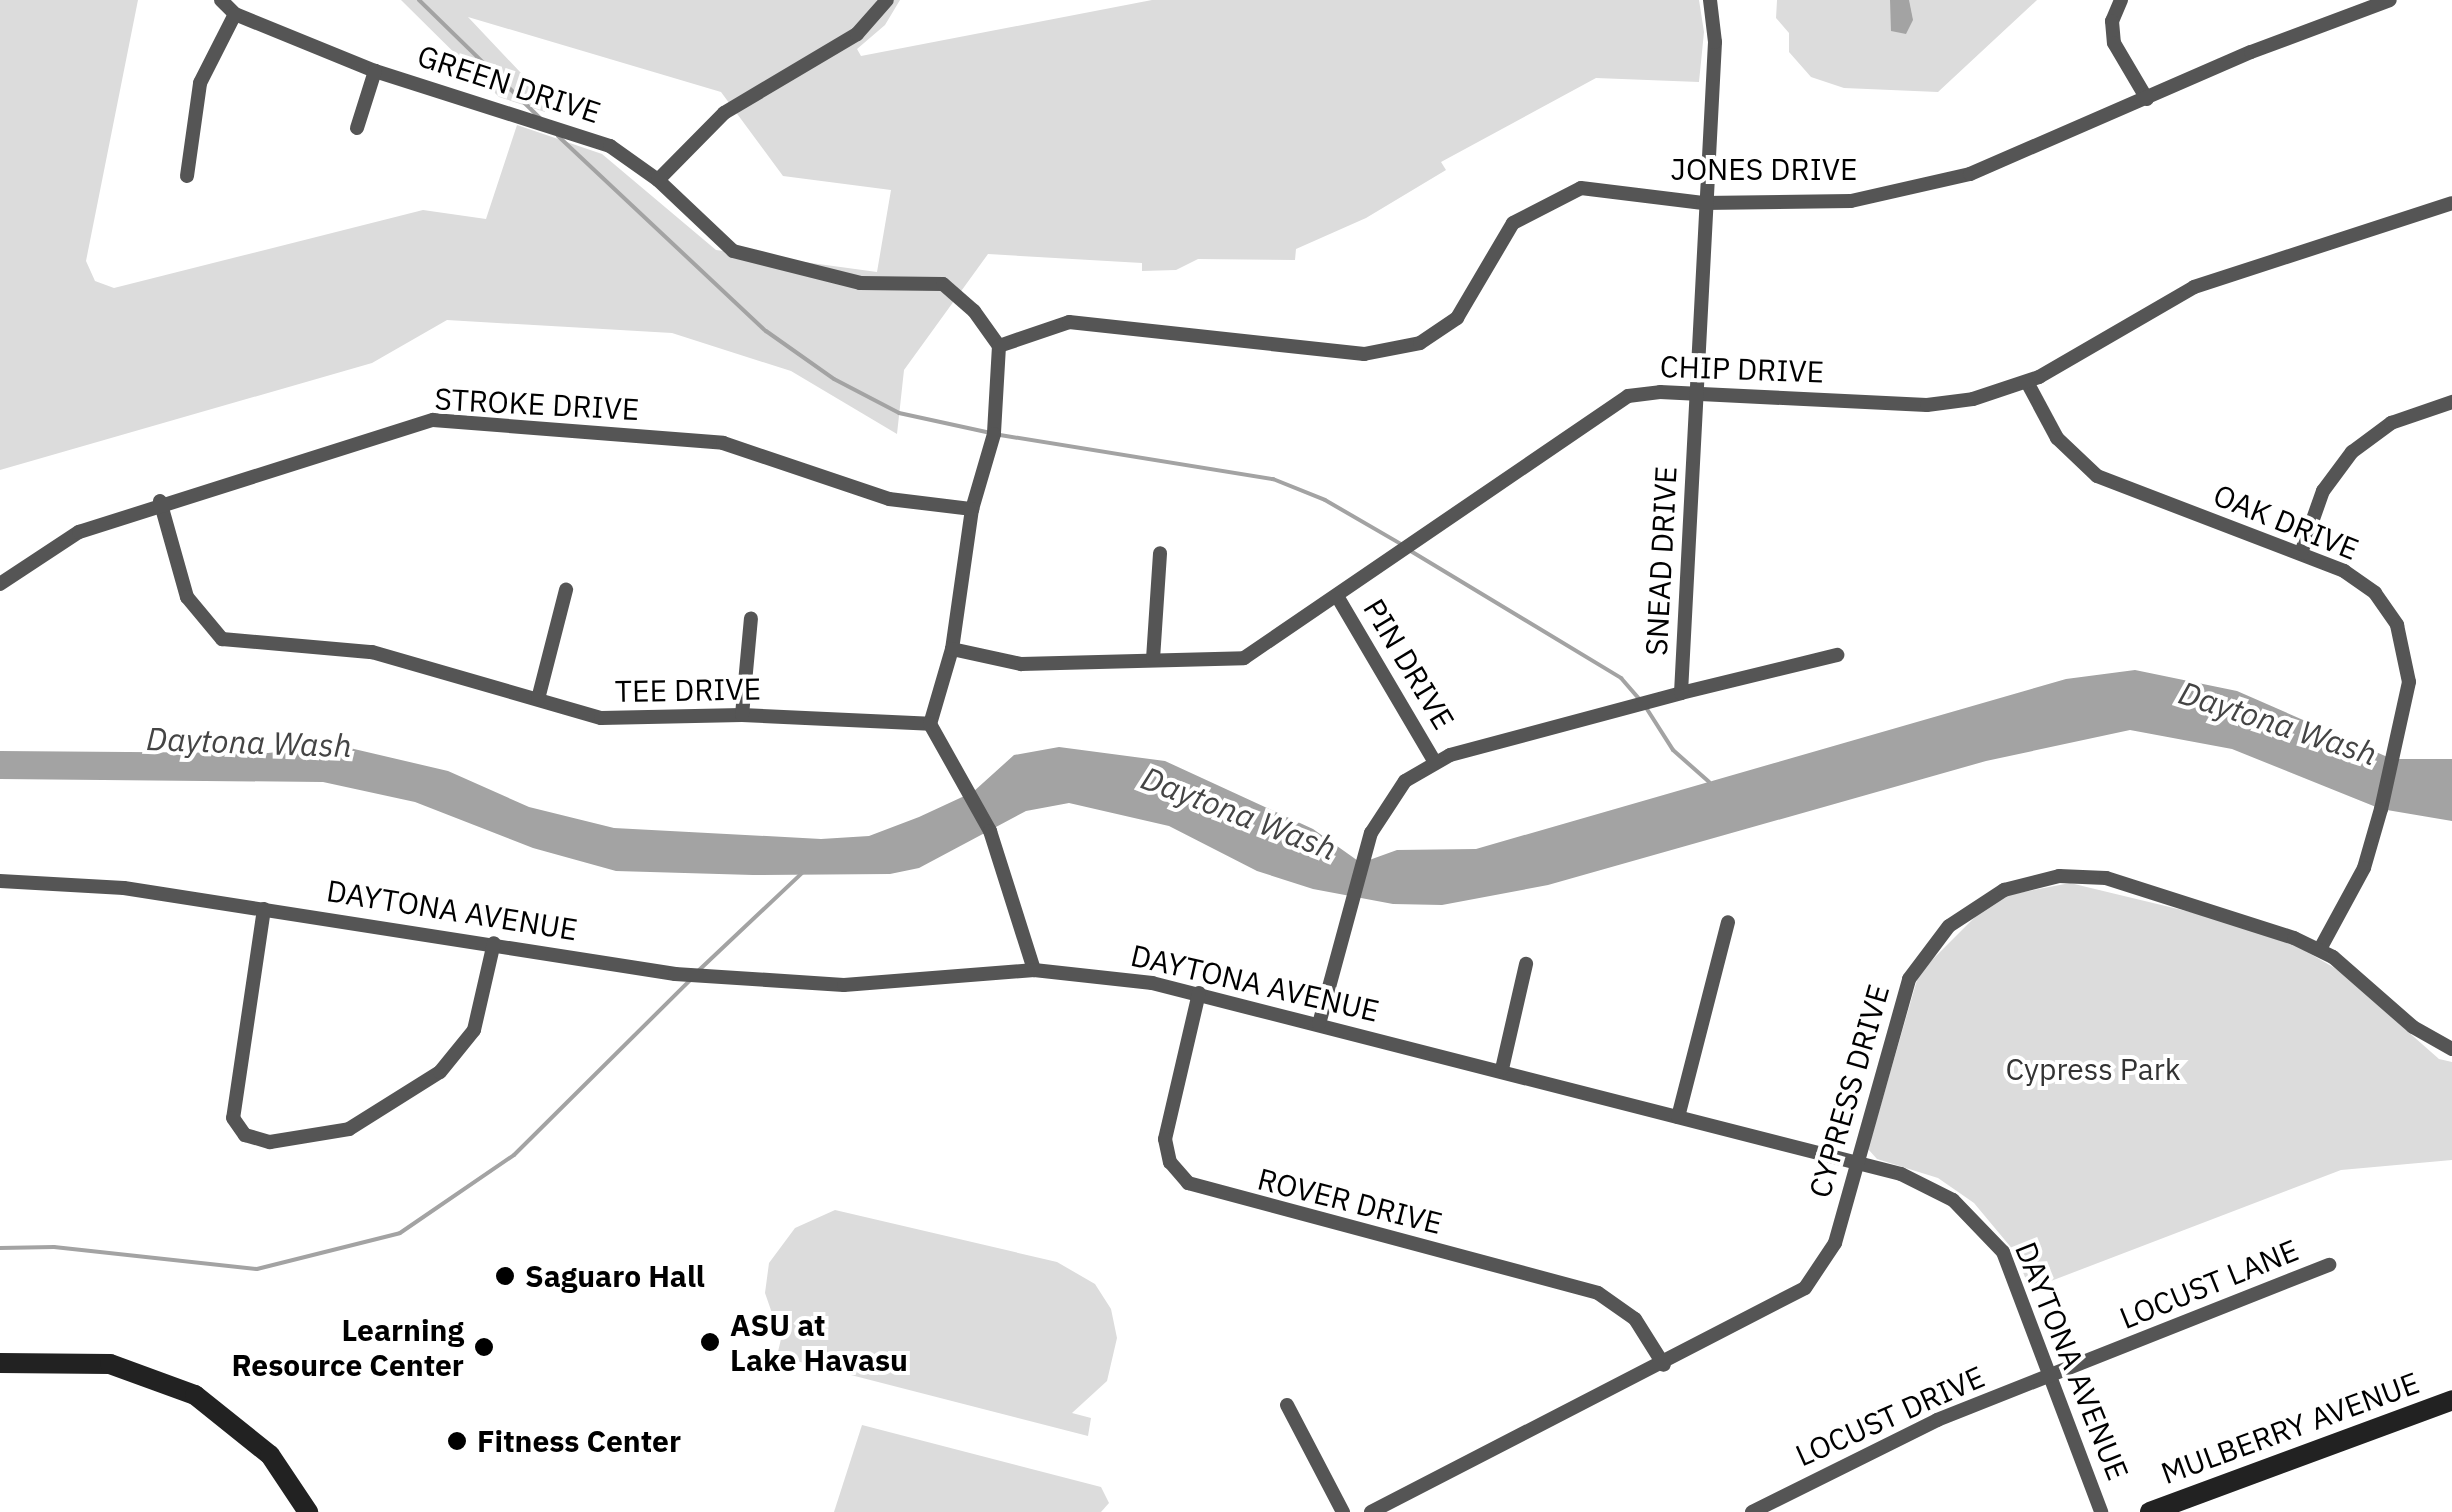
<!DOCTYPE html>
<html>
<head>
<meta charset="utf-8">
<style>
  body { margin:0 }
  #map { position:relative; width:2452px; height:1512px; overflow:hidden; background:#fff; font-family:"IBM Plex Sans",sans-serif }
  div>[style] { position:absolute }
  .green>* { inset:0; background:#dcdcdc }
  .water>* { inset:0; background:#a3a3a3 }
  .stream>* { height:4px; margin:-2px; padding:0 2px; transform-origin:2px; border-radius:2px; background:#a3a3a3 }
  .street>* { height:14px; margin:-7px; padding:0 7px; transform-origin:7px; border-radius:7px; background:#555 }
  .secondary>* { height:20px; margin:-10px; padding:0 10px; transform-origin:10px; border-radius:10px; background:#222 }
  .dots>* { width:28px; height:28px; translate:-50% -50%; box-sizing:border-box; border:5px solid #fff; border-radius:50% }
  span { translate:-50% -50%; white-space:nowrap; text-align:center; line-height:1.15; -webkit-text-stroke:8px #fff; paint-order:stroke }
  .street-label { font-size:30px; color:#000 }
  .park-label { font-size:30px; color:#333 }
  .poi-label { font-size:30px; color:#000; font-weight:700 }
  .left { translate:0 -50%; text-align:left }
  .right { translate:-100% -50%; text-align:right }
  .water-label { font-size:32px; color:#444; font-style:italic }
</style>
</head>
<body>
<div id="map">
  <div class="green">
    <i style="clip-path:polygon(0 0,138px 0,86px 261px,95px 281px,114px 288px,423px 210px,486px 219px,517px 125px,602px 154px,716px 250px,877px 272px,891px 190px,783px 176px,721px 92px,468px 17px,538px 91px,545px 112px,499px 97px,401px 0,900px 0,885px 25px,857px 49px,861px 56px,1152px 0,1699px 0,1704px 32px,1699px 82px,1596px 78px,1441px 162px,1446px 170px,1366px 218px,1296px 249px,1295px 260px,1198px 259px,1176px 270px,1142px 271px,1142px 263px,988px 254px,904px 370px,897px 434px,791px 371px,672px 333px,447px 320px,372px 363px,0 470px)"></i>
    <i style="clip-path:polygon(1777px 0,2037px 0,1938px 92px,1844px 88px,1811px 77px,1789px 52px,1789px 33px,1776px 18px)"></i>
    <i style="clip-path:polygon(2070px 883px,2207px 916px,2297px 946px,2338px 970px,2439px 1059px,2452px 1062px,2452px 1160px,2341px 1170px,2030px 1289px,2014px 1251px,1974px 1203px,1938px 1178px,1877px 1159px,1868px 1149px,1919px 973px,1983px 909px,2008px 895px)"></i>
    <i style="clip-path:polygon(835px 1210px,1057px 1262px,1095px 1284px,1111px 1309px,1117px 1338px,1107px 1381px,1072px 1413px,1091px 1418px,1088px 1436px,777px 1356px,781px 1339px,765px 1293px,769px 1263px,795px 1228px)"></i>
    <i style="clip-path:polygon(862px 1425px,1101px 1487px,1109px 1503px,1101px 1512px,834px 1512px)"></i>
  </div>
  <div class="water">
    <i style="clip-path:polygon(1890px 0,1909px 0,1913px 20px,1906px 34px,1891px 31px)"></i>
    <i style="clip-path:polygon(2135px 670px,2237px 691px,2392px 759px,2452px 759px,2452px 821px,2381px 809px,2232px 749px,2130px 730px,1986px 761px,1548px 885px,1442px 905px,1393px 904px,1313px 889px,1257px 871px,1169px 826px,1069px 803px,1026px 811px,919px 868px,890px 874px,753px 875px,616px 871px,533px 848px,415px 802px,323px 782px,0 779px,0 751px,268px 753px,337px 745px,448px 771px,529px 807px,614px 828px,821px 839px,869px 836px,919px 817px,973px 792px,1014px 755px,1059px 747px,1165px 761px,1313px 829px,1361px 863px,1397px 850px,1476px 849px,2066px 679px)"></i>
  </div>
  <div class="stream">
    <i style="left:419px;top:0;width:170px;rotate:44.3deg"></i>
    <i style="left:558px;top:136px;width:285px;rotate:43.2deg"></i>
    <i style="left:766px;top:331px;width:83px;rotate:35.2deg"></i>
    <i style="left:834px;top:379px;width:73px;rotate:27.6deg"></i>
    <i style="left:899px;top:413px;width:94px;rotate:12.3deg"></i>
    <i style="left:1000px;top:435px;width:277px;rotate:9.2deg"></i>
    <i style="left:1273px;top:479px;width:56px;rotate:22deg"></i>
    <i style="left:1325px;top:500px;width:88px;rotate:30.1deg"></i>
    <i style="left:1409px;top:550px;width:248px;rotate:31.1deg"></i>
    <i style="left:1621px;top:678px;width:28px;rotate:49deg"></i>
    <i style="left:1645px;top:706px;width:52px;rotate:57.5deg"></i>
    <i style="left:1673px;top:750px;width:48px;rotate:41.6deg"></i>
    <i style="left:697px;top:972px;width:146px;rotate:-43.3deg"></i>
    <i style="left:0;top:1248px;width:54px;rotate:-1.1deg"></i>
    <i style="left:54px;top:1247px;width:204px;rotate:6.2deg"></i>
    <i style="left:257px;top:1269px;width:147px;rotate:-14.1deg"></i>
    <i style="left:400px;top:1233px;width:138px;rotate:-34.4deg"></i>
    <i style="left:514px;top:1155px;width:250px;rotate:-44.8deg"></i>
  </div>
  <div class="street">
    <i style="left:221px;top:0;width:20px;rotate:45deg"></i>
    <i style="left:235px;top:14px;width:151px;rotate:22.2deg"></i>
    <i style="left:375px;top:71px;width:247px;rotate:17.7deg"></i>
    <i style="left:610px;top:146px;width:59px;rotate:35.3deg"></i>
    <i style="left:658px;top:180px;width:103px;rotate:43.4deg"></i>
    <i style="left:733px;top:251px;width:131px;rotate:14.1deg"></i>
    <i style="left:860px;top:283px;width:83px;rotate:0.7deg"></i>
    <i style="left:943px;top:284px;width:41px;rotate:41.1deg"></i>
    <i style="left:974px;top:311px;width:43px;rotate:54.5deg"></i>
    <i style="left:999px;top:346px;width:88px;rotate:93.3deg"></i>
    <i style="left:994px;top:434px;width:78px;rotate:106.3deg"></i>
    <i style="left:972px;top:509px;width:141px;rotate:98.1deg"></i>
    <i style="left:952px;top:649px;width:78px;rotate:106.3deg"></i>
    <i style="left:2121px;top:0;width:23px;rotate:113deg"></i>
    <i style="left:2112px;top:21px;width:22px;rotate:85deg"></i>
    <i style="left:2114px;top:43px;width:65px;rotate:59.5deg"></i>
    <i style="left:357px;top:128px;width:60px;rotate:-72.5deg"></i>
    <i style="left:187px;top:176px;width:94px;rotate:-82deg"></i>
    <i style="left:200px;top:83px;width:77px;rotate:-63.1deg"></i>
    <i style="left:658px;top:180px;width:94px;rotate:-45.4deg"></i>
    <i style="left:724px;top:113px;width:155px;rotate:-30.7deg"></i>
    <i style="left:857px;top:34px;width:45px;rotate:-48.6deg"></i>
    <i style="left:999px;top:346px;width:74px;rotate:-18.9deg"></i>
    <i style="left:1069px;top:322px;width:297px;rotate:6.2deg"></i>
    <i style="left:1364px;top:354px;width:57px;rotate:-11.1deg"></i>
    <i style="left:1420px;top:343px;width:45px;rotate:-34deg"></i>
    <i style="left:1457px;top:318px;width:110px;rotate:-59.5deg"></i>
    <i style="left:1513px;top:223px;width:76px;rotate:-27.2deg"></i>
    <i style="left:1581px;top:188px;width:123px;rotate:7deg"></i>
    <i style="left:1703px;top:203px;width:148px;rotate:-0.8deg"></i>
    <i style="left:1851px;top:201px;width:122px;rotate:-12.8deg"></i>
    <i style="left:1970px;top:174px;width:306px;rotate:-23.5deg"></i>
    <i style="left:2251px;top:52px;width:148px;rotate:-20.5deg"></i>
    <i style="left:2027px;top:382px;width:64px;rotate:61.8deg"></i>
    <i style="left:2057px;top:438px;width:55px;rotate:43.5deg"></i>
    <i style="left:2097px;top:476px;width:265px;rotate:21deg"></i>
    <i style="left:2344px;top:571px;width:38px;rotate:35deg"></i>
    <i style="left:2375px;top:593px;width:39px;rotate:55deg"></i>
    <i style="left:2397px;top:625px;width:58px;rotate:78.1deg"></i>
    <i style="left:2409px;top:682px;width:130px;rotate:102.4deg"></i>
    <i style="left:2381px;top:809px;width:61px;rotate:106.1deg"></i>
    <i style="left:2364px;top:868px;width:92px;rotate:118.5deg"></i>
    <i style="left:160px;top:501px;width:100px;rotate:74.3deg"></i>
    <i style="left:187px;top:597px;width:55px;rotate:50.2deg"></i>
    <i style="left:222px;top:639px;width:151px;rotate:5deg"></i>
    <i style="left:372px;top:652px;width:238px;rotate:16.1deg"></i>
    <i style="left:601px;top:718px;width:141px;rotate:-1.2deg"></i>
    <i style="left:742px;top:715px;width:188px;rotate:2.7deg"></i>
    <i style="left:2301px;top:553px;width:66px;rotate:-70.5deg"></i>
    <i style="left:2323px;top:491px;width:49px;rotate:-53.4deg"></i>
    <i style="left:2352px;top:452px;width:49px;rotate:-36.6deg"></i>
    <i style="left:2391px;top:423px;width:65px;rotate:-19deg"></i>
    <i style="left:0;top:584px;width:95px;rotate:-33.4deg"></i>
    <i style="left:79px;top:532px;width:371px;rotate:-17.6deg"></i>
    <i style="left:433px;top:420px;width:291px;rotate:4.5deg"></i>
    <i style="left:723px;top:443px;width:175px;rotate:18.6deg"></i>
    <i style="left:889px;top:499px;width:84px;rotate:6.9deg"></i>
    <i style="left:1337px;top:596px;width:191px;rotate:59.5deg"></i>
    <i style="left:952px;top:649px;width:71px;rotate:12.3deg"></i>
    <i style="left:1021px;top:664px;width:223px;rotate:-1.5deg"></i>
    <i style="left:1244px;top:658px;width:465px;rotate:-34.3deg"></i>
    <i style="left:1628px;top:396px;width:32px;rotate:-7deg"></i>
    <i style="left:1660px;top:392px;width:267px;rotate:2.8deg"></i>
    <i style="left:1927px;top:405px;width:46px;rotate:-7.4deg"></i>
    <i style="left:1973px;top:399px;width:70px;rotate:-18.4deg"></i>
    <i style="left:2039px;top:377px;width:179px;rotate:-30.1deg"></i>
    <i style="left:2194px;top:287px;width:271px;rotate:-18deg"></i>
    <i style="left:1153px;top:659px;width:106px;rotate:-86.2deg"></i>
    <i style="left:1681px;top:693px;width:161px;rotate:-13.7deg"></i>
    <i style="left:538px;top:699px;width:113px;rotate:-75.6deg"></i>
    <i style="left:742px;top:715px;width:97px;rotate:-84.7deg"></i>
    <i style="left:930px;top:724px;width:123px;rotate:60.7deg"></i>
    <i style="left:990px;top:831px;width:146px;rotate:72.4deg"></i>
    <i style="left:0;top:881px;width:124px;rotate:3.2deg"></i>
    <i style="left:124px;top:888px;width:558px;rotate:8.87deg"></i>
    <i style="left:675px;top:974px;width:169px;rotate:3.7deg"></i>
    <i style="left:844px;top:985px;width:191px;rotate:-4.5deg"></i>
    <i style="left:1034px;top:970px;width:119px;rotate:6.3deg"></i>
    <i style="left:1152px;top:983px;width:773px;rotate:14.31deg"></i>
    <i style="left:1901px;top:1174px;width:58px;rotate:26.6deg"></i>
    <i style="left:1953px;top:1200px;width:72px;rotate:46.1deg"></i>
    <i style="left:2003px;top:1252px;width:278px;rotate:69.3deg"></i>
    <i style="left:264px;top:909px;width:211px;rotate:98.4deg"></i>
    <i style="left:233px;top:1118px;width:21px;rotate:55deg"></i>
    <i style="left:245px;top:1135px;width:26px;rotate:16deg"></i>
    <i style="left:270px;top:1142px;width:80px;rotate:-9.3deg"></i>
    <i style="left:349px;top:1129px;width:107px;rotate:-32.1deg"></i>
    <i style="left:440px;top:1072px;width:54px;rotate:-51deg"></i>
    <i style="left:474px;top:1030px;width:89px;rotate:-77.1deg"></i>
    <i style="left:1199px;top:993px;width:150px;rotate:103.1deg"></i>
    <i style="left:1165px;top:1139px;width:24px;rotate:78deg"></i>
    <i style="left:1170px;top:1162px;width:28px;rotate:49deg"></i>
    <i style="left:1188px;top:1183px;width:424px;rotate:15deg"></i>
    <i style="left:1598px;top:1293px;width:45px;rotate:35.1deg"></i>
    <i style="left:1635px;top:1319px;width:54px;rotate:57.8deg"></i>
    <i style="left:1319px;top:1024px;width:198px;rotate:-74.8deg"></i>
    <i style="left:1371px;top:833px;width:62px;rotate:-56.8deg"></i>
    <i style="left:1405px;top:781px;width:52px;rotate:-30deg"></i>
    <i style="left:1450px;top:755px;width:239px;rotate:-15deg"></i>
    <i style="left:1681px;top:693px;width:652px;rotate:-87.01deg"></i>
    <i style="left:1715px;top:42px;width:42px;rotate:-96.8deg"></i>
    <i style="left:1502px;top:1069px;width:108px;rotate:-77.1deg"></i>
    <i style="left:1678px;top:1117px;width:201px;rotate:-75.6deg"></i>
    <i style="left:1287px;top:1405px;width:121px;rotate:62.4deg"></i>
    <i style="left:1371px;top:1512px;width:488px;rotate:-27.3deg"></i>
    <i style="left:1805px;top:1288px;width:54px;rotate:-56.3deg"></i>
    <i style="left:1835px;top:1243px;width:274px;rotate:-74.3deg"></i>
    <i style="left:1909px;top:979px;width:66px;rotate:-53deg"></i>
    <i style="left:1949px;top:926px;width:66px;rotate:-33.2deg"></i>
    <i style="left:2004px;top:890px;width:57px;rotate:-14.3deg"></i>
    <i style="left:2059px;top:876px;width:47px;rotate:2.4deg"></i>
    <i style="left:2106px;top:878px;width:197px;rotate:17.7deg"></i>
    <i style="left:2294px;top:938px;width:43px;rotate:26deg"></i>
    <i style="left:2333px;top:957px;width:106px;rotate:41.2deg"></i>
    <i style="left:2413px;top:1027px;width:45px;rotate:29.4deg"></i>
    <i style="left:1752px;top:1512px;width:207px;rotate:-26.4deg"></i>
    <i style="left:1937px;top:1420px;width:422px;rotate:-21.6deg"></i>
  </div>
  <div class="secondary">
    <i style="left:0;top:1363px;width:110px;rotate:0.5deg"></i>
    <i style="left:110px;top:1364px;width:90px;rotate:20deg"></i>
    <i style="left:195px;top:1395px;width:96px;rotate:38.7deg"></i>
    <i style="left:270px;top:1455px;width:69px;rotate:56.3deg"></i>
    <i style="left:2150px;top:1512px;width:322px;rotate:-20.3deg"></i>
  </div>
  <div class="dots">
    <i style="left:505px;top:1276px;background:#000"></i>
    <i style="left:710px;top:1342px;background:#000"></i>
    <i style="left:484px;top:1347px;background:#000"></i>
    <i style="left:457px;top:1441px;background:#000"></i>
  </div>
  <div class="street-label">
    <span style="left:509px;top:84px;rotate:18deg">GREEN DRIVE</span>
    <span style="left:1764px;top:169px">JONES DRIVE</span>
    <span style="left:1742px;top:369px;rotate:2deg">CHIP DRIVE</span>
    <span style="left:537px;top:404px;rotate:3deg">STROKE DRIVE</span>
    <span style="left:2286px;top:522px;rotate:22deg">OAK DRIVE</span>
    <span style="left:1661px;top:561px;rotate:-87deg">SNEAD DRIVE</span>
    <span style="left:1409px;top:664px;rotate:59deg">PIN DRIVE</span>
    <span style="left:688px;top:690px;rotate:-1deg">TEE DRIVE</span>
    <span style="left:452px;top:910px;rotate:9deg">DAYTONA AVENUE</span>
    <span style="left:1255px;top:983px;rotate:13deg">DAYTONA AVENUE</span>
    <span style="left:1849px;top:1091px;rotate:-74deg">CYPRESS DRIVE</span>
    <span style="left:1350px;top:1201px;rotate:14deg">ROVER DRIVE</span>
    <span style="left:2209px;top:1284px;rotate:-22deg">LOCUST LANE</span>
    <span style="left:2072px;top:1361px;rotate:68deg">DAYTONA AVENUE</span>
    <span style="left:1890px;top:1416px;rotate:-24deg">LOCUST DRIVE</span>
    <span style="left:2290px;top:1428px;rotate:-20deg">MULBERRY AVENUE</span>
  </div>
  <div class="park-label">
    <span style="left:2093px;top:1069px">Cypress Park</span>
  </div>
  <div class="poi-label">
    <span class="left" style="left:525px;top:1276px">Saguaro Hall</span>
    <span class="left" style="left:730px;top:1342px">ASU at<br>Lake Havasu</span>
    <span class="right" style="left:464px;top:1347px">Learning<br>Resource Center</span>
    <span class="left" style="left:477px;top:1441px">Fitness Center</span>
  </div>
  <div class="water-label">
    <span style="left:2278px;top:723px;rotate:18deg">Daytona Wash</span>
    <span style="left:249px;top:742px;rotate:2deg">Daytona Wash</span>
    <span style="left:1239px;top:813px;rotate:21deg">Daytona Wash</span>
  </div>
</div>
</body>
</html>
